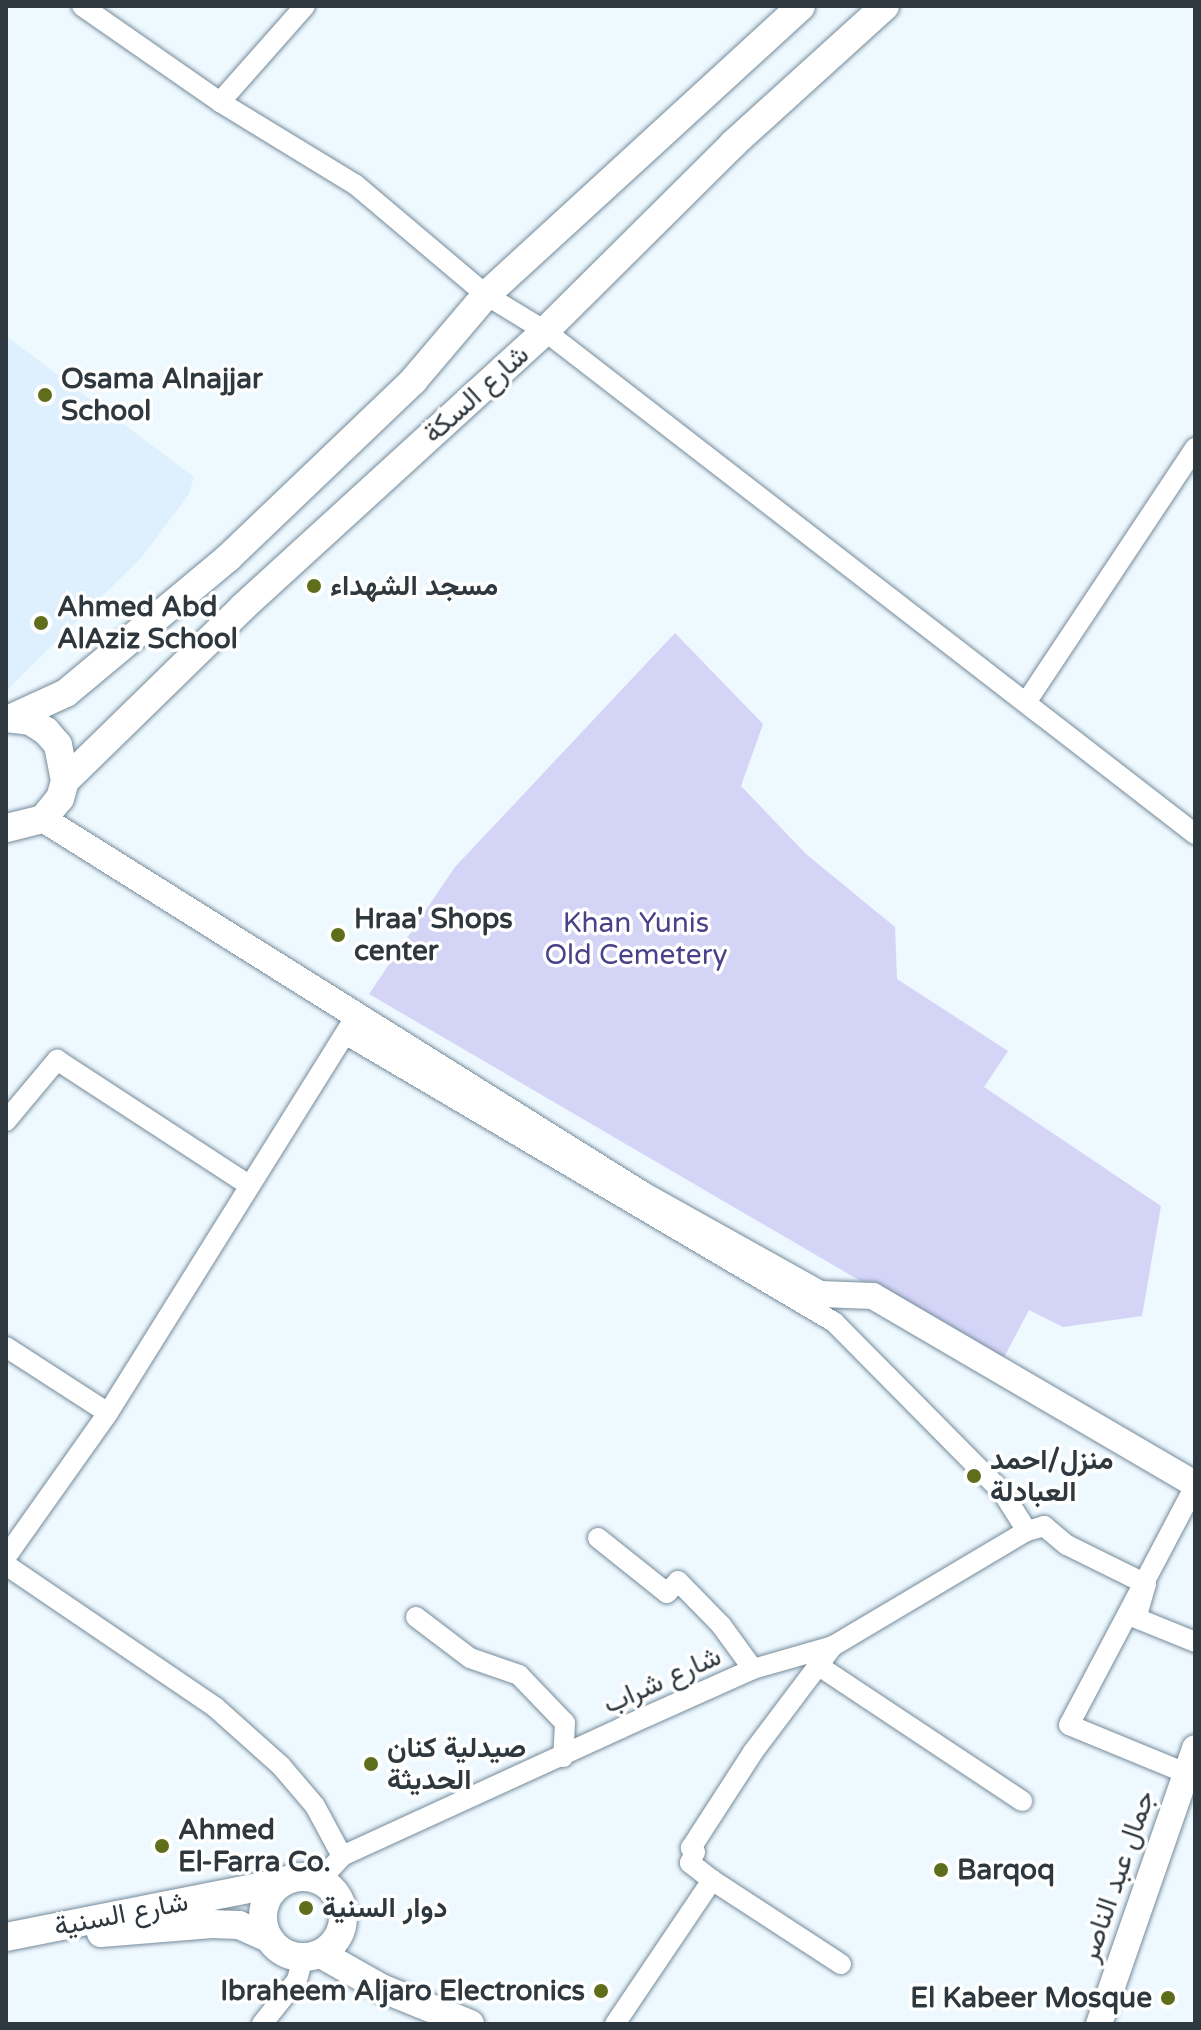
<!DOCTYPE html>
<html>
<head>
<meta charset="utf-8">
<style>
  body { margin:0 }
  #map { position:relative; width:1201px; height:2030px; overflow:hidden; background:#eef8ff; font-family:"Varela Round",Vazirmatn,sans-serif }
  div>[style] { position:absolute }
  .built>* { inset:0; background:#def0fd }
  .green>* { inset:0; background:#d4d4f7 }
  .roads { filter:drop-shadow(0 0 2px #758b9a) drop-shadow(0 0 2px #758b9a) }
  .minor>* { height:20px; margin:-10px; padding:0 10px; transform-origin:10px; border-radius:10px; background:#fff }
  .tertiary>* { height:26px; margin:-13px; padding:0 13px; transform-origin:13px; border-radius:13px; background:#fff }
  .secondary>* { height:28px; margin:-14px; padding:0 14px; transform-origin:14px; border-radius:14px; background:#fff }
  .secondary>.ring { margin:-14px; padding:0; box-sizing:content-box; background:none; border:28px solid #fff; border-radius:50% }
  .dots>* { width:22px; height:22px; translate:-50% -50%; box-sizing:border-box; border:4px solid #fff; border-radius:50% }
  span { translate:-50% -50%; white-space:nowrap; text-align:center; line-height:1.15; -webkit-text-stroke:7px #fff; paint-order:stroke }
  .poi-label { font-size:28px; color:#2e383e; font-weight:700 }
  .left { translate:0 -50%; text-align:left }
  .right { translate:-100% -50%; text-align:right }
  .street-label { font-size:28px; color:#2e383e }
  .park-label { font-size:28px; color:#4a4189 }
  .frame { position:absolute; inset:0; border:8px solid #2e383e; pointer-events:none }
</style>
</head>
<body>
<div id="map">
  <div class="built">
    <i style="clip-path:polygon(6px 336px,194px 477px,189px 494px,142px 557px,6px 691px)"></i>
  </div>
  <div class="green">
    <i style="clip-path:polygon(675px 633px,763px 724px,741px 786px,806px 854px,895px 927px,897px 979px,1008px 1051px,984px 1087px,1161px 1206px,1142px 1316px,1063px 1327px,1029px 1310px,1001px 1363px,369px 994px,455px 867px)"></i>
  </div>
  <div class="roads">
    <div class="minor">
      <i style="left:82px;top:6px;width:168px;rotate:34.8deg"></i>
      <i style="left:220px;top:102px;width:159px;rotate:31.4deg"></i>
      <i style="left:356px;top:185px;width:170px;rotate:40.2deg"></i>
      <i style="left:486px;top:295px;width:69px;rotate:31.4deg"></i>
      <i style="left:545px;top:331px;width:822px;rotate:37.73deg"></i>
      <i style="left:220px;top:102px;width:128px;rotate:-48.5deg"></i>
      <i style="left:1027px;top:701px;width:304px;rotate:-56.4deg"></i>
      <i style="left:345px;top:1034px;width:568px;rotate:30.5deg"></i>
      <i style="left:834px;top:1322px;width:240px;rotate:45.3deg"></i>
      <i style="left:1003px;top:1493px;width:45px;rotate:57.7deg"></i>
      <i style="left:1027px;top:1531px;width:18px;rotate:-16deg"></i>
      <i style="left:1044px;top:1526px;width:30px;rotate:40deg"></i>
      <i style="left:1067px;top:1545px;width:88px;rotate:26.3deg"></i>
      <i style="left:1146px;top:1584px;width:35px;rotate:106deg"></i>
      <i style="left:1136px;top:1618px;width:64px;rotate:22.1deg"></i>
      <i style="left:6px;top:1121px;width:80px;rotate:-50.1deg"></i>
      <i style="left:57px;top:1060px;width:230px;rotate:33.1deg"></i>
      <i style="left:6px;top:1347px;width:121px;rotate:32.9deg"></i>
      <i style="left:1195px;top:1486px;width:270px;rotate:117.8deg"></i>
      <i style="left:1069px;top:1725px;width:136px;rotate:22.4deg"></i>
      <i style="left:598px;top:1538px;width:88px;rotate:38.6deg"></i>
      <i style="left:667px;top:1593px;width:16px;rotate:-47deg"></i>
      <i style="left:678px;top:1581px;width:62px;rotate:45.7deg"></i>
      <i style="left:721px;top:1625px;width:54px;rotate:54deg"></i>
      <i style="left:6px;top:1557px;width:176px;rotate:-54.7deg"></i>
      <i style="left:108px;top:1413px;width:460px;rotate:-58deg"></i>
      <i style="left:6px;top:1565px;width:253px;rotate:34.2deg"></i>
      <i style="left:215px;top:1707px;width:89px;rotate:41.8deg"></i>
      <i style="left:281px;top:1766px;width:52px;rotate:49.6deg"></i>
      <i style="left:315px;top:1806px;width:57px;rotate:61.6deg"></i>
      <i style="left:416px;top:1617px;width:68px;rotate:37.2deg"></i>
      <i style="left:470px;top:1658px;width:52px;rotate:19.1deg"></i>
      <i style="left:519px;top:1675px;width:66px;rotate:46.2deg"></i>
      <i style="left:565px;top:1723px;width:34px;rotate:93deg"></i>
      <i style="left:819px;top:1666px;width:244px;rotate:33.6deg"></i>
      <i style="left:320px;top:1880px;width:33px;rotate:-47deg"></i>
      <i style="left:342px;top:1856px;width:307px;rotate:-24.6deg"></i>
      <i style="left:621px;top:1728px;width:145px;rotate:-24.1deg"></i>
      <i style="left:753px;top:1669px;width:83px;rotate:-16deg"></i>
      <i style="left:833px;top:1646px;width:226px;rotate:-30.7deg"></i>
      <i style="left:712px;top:1880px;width:28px;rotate:-142deg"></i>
      <i style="left:690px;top:1863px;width:12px;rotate:-66deg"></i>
      <i style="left:695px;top:1852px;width:6px;rotate:-135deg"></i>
      <i style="left:691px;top:1848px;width:114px;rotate:-57.1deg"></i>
      <i style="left:753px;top:1752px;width:133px;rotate:-53deg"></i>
      <i style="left:262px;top:2024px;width:56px;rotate:-51.5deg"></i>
      <i style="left:297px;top:1980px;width:23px;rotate:-75deg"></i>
      <i style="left:615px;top:2024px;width:174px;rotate:-56deg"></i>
      <i style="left:712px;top:1880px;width:154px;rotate:33.1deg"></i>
    </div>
    <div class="tertiary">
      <i style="left:43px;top:819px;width:706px;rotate:32.09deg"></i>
      <i style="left:641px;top:1194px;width:205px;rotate:29.2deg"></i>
      <i style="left:820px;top:1294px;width:53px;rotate:2.2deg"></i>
      <i style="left:873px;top:1296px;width:373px;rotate:30.3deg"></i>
      <i style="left:1099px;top:2024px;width:292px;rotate:-70.8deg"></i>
    </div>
    <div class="secondary">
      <i style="left:14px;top:717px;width:57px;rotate:-24.8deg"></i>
      <i style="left:66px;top:693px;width:212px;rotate:-39.8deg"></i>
      <i style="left:229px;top:557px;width:255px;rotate:-43.7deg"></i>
      <i style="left:413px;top:381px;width:113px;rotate:-49.7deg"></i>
      <i style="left:486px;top:295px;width:427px;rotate:-42.5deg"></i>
      <i style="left:6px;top:718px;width:24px;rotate:7deg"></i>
      <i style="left:30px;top:721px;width:19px;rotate:32deg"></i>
      <i style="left:46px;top:731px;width:18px;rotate:49deg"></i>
      <i style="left:58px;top:745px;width:37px;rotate:79deg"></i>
      <i style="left:65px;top:781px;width:18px;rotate:106deg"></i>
      <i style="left:60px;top:798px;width:27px;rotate:129deg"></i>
      <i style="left:43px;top:819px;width:38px;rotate:166deg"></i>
      <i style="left:65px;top:781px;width:249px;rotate:-44.3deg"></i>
      <i style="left:243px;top:607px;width:409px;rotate:-42.4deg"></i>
      <i style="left:545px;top:331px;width:265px;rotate:-44.8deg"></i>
      <i style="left:733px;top:144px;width:205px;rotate:-42.2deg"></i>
      <i class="ring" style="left:263px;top:1877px;width:52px;height:52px"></i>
      <i style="left:101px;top:1933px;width:111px;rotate:-4.6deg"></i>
      <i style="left:212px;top:1924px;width:27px;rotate:2deg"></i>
      <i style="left:239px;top:1925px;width:32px;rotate:24deg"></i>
      <i style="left:6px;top:1937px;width:282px;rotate:-11.2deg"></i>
      <i style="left:321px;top:1954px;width:69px;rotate:29.5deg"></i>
      <i style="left:381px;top:1988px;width:96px;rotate:22deg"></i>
    </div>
  </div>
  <div class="dots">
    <i style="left:45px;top:395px;background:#5e6e1b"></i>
    <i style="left:314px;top:586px;background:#5e6e1b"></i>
    <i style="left:41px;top:623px;background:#5e6e1b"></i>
    <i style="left:338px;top:935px;background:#5e6e1b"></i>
    <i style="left:974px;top:1476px;background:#5e6e1b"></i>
    <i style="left:371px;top:1764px;background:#5e6e1b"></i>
    <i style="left:162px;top:1846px;background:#5e6e1b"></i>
    <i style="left:941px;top:1870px;background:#5e6e1b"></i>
    <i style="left:306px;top:1908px;background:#5e6e1b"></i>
    <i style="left:601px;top:1991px;background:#5e6e1b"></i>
    <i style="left:1168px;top:1998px;background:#5e6e1b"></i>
  </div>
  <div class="poi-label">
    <span class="left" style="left:61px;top:395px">Osama Alnajjar<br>School</span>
    <span class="left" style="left:330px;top:586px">مسجد الشهداء</span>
    <span class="left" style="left:57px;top:623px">Ahmed Abd<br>AlAziz School</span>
    <span class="left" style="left:354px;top:935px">Hraa' Shops<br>center</span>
    <span class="left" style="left:990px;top:1476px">منزل/احمد<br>العبادلة</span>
    <span class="left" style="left:387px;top:1764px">صيدلية كنان<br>الحديثة</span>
    <span class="left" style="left:178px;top:1846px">Ahmed<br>El-Farra Co.</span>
    <span class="left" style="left:957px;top:1870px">Barqoq</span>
    <span class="left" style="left:322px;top:1908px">دوار السنية</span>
    <span class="right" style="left:585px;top:1991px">Ibraheem Aljaro Electronics</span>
    <span class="right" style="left:1152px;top:1998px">El Kabeer Mosque</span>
  </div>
  <div class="street-label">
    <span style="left:476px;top:394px;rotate:-42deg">شارع السكة</span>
    <span style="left:662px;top:1680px;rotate:-24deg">شارع شراب</span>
    <span style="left:1117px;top:1876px;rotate:-71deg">جمال عبد الناصر</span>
    <span style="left:121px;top:1914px;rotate:-11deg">شارع السنية</span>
  </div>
  <div class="park-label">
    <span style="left:636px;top:939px">Khan Yunis<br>Old Cemetery</span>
  </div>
  <div class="frame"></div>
</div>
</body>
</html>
